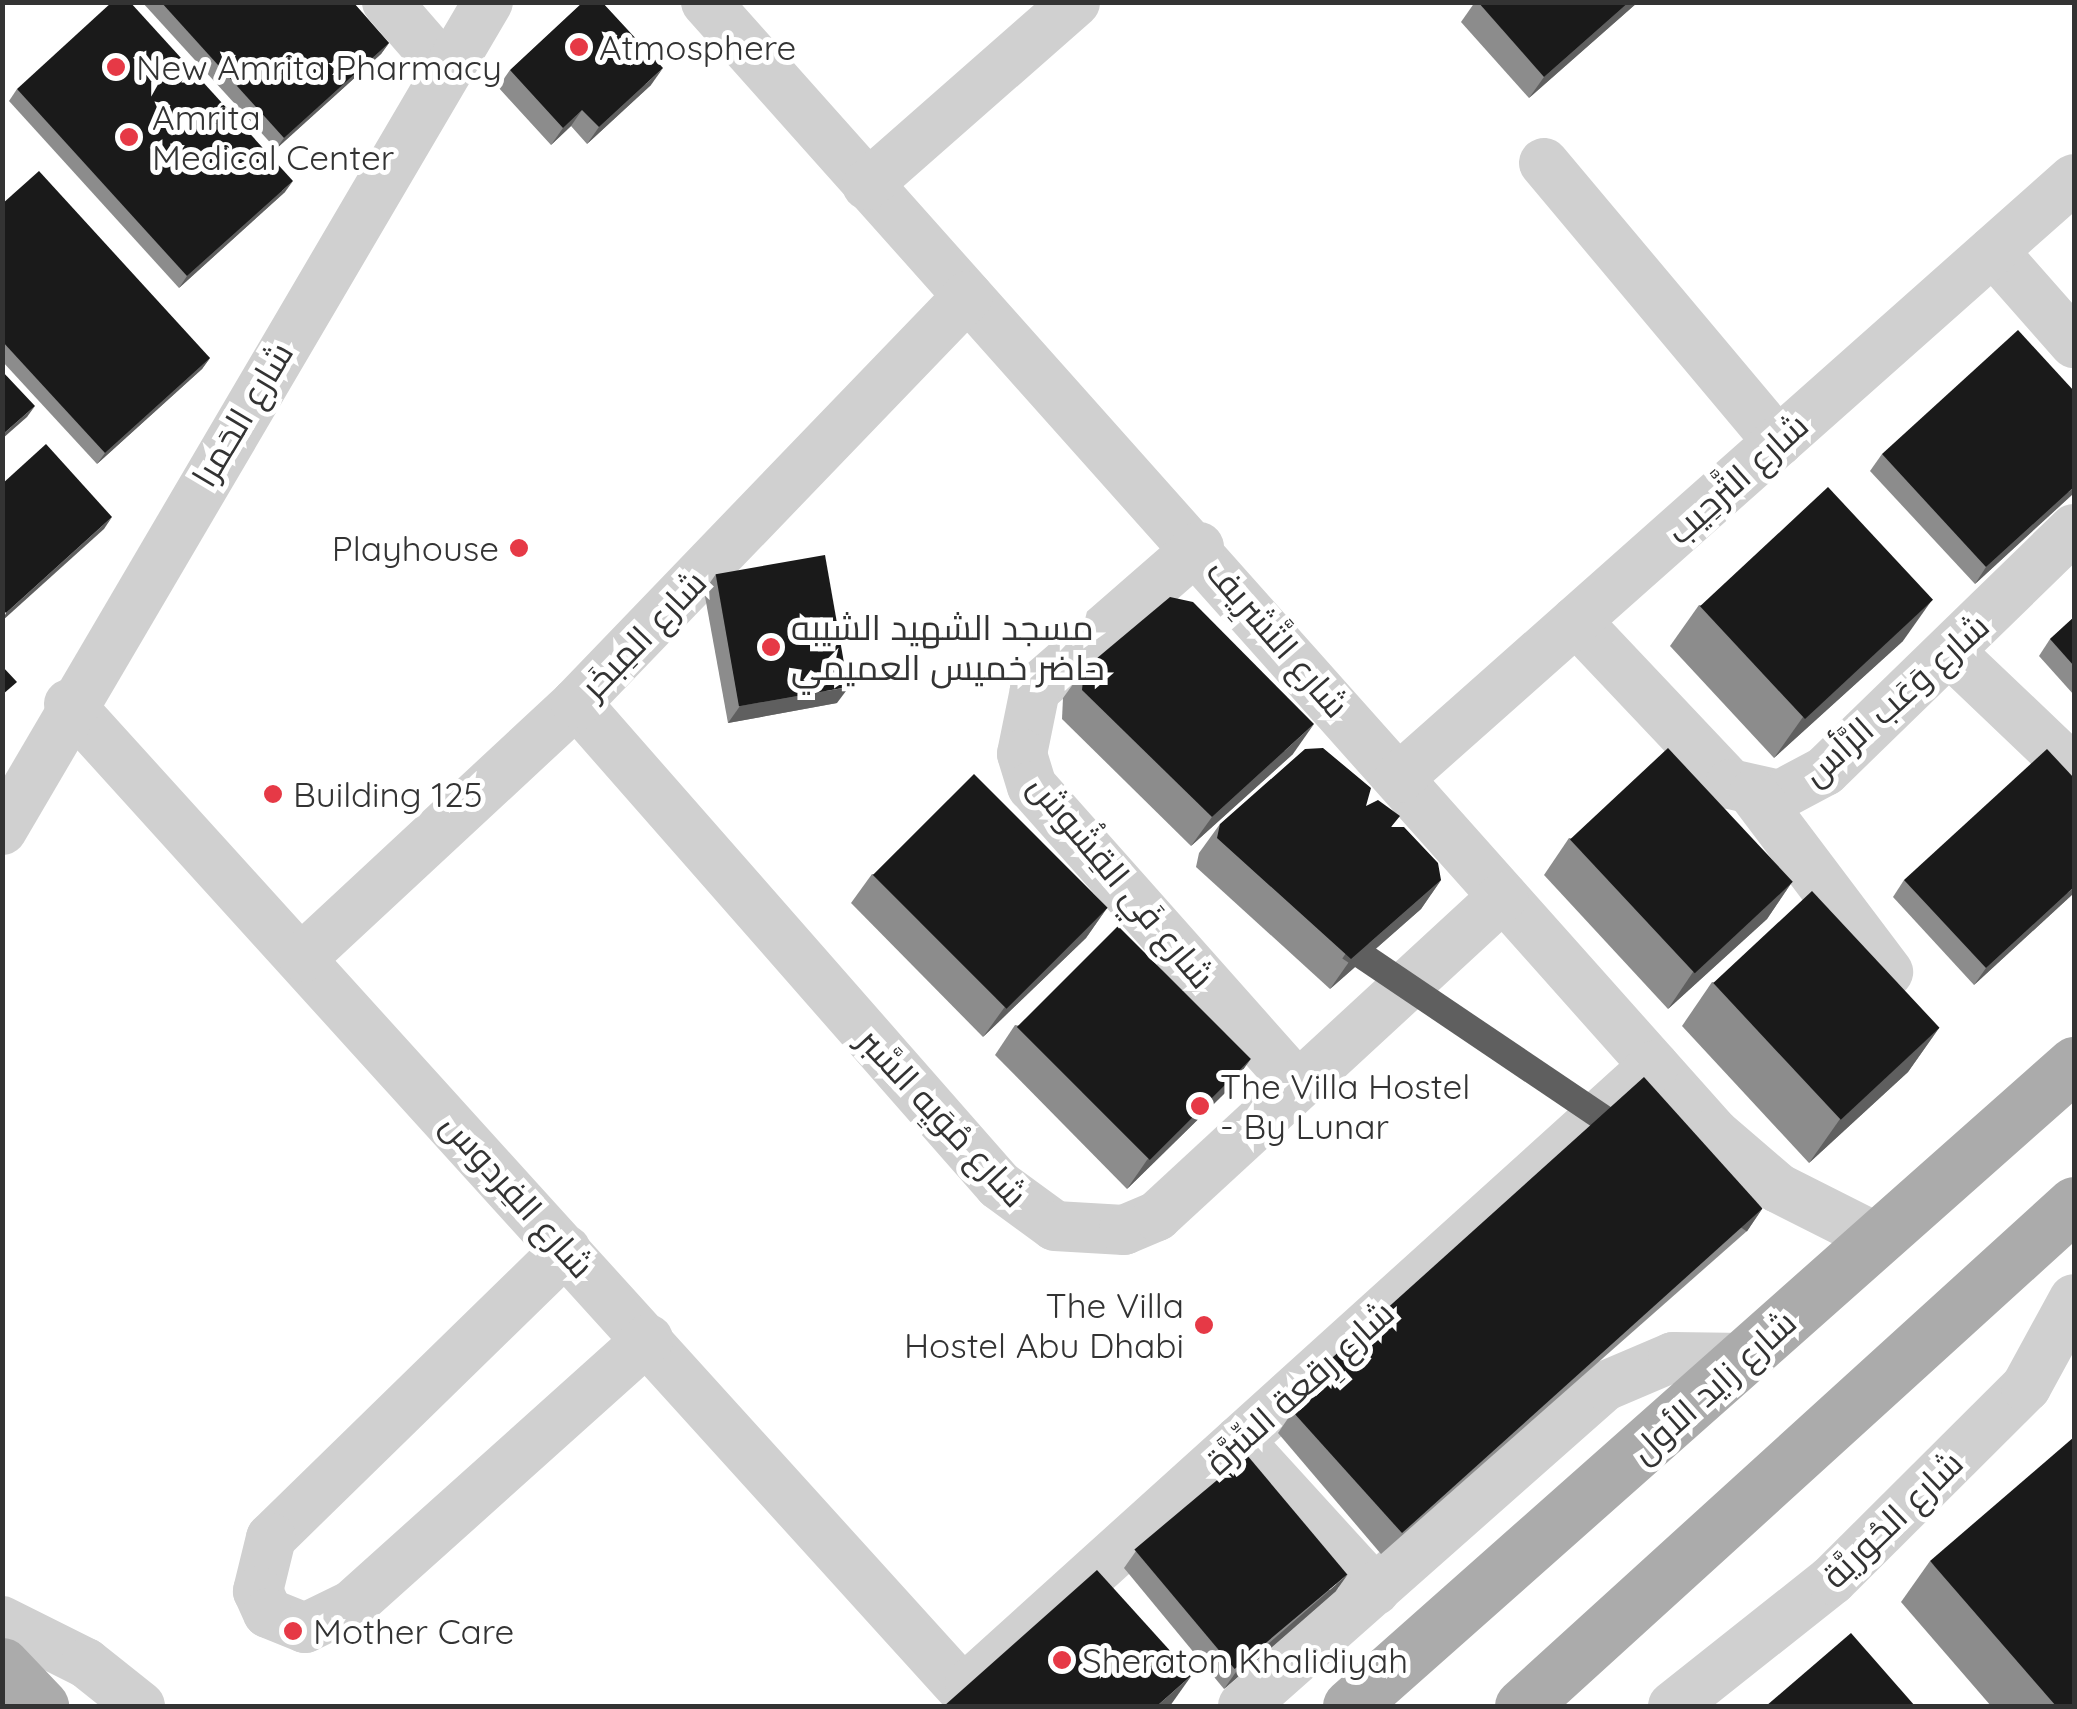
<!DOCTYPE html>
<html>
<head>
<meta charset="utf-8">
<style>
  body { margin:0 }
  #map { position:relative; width:2077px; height:1709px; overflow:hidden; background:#fff; font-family:Quicksand,Cairo,sans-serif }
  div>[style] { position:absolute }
  .minor>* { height:50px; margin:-25px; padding:0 25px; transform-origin:25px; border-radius:25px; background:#d0d0d0 }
  .major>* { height:55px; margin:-27.5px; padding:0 27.5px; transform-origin:27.5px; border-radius:27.5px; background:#ababab }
  .wall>* { inset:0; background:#8c8c8c }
  .shaded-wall>* { inset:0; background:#5f5f5f; transform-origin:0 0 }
  .building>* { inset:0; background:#1a1a1a; transform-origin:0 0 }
  .dots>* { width:28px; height:28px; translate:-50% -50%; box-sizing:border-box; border:5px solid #fff; border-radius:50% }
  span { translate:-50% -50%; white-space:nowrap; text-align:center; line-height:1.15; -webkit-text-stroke:10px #fff; paint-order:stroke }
  .poi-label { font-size:35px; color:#333 }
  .left { translate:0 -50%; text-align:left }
  .right { translate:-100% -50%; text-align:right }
  .street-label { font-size:35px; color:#333 }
  .frame { position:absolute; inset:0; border:5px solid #333; pointer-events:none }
</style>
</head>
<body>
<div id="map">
  <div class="minor">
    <i style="left:387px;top:2px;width:91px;rotate:49deg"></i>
    <i style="left:706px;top:2px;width:1515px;rotate:48.29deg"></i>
    <i style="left:1714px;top:1133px;width:84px;rotate:40.7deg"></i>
    <i style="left:1778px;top:1188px;width:111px;rotate:26.8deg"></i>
    <i style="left:1544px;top:163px;width:364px;rotate:50deg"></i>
    <i style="left:867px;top:185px;width:277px;rotate:-41.3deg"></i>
    <i style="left:1993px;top:251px;width:123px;rotate:48.6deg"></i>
    <i style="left:1199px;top:547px;width:218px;rotate:138.9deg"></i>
    <i style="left:1035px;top:690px;width:65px;rotate:101.5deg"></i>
    <i style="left:1022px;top:754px;width:34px;rotate:73deg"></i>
    <i style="left:1032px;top:786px;width:399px;rotate:48.4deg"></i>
    <i style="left:1576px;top:621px;width:224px;rotate:46.6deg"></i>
    <i style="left:1730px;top:784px;width:51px;rotate:12.4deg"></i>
    <i style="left:1780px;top:795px;width:51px;rotate:-28.1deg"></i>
    <i style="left:1825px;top:771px;width:347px;rotate:-44.2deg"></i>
    <i style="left:1951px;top:653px;width:170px;rotate:43.6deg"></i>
    <i style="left:576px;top:703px;width:641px;rotate:48.73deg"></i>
    <i style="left:999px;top:1185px;width:69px;rotate:36.2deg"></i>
    <i style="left:1055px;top:1226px;width:69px;rotate:3.3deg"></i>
    <i style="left:1124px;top:1230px;width:36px;rotate:-23deg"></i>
    <i style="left:1157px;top:1216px;width:471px;rotate:-42.7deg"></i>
    <i style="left:69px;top:704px;width:1331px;rotate:47.8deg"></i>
    <i style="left:1399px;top:778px;width:902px;rotate:-41.59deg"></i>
    <i style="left:1754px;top:794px;width:223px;rotate:53deg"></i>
    <i style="left:2px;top:830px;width:960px;rotate:-59.59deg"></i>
    <i style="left:303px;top:957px;width:373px;rotate:-42.9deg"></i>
    <i style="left:576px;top:703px;width:565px;rotate:-46.08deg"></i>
    <i style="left:566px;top:1250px;width:412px;rotate:135.7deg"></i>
    <i style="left:271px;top:1538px;width:55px;rotate:103.8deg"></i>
    <i style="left:258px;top:1591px;width:24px;rotate:66deg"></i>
    <i style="left:268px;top:1613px;width:40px;rotate:22deg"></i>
    <i style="left:305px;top:1628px;width:52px;rotate:-26.1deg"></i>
    <i style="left:352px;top:1605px;width:398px;rotate:-41.9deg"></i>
    <i style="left:1239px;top:1441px;width:202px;rotate:47.6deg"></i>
    <i style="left:2px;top:1621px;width:94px;rotate:26.6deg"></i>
    <i style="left:86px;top:1663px;width:69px;rotate:38.5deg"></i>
    <i style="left:970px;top:1684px;width:922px;rotate:-42.1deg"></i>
    <i style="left:1243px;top:1706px;width:483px;rotate:-41.5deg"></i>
    <i style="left:1605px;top:1386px;width:74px;rotate:-23.1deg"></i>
    <i style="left:1673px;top:1357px;width:73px;rotate:0.8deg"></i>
    <i style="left:1673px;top:1706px;width:203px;rotate:-38.4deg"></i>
    <i style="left:1832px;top:1580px;width:274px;rotate:-44.9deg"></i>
    <i style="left:2026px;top:1387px;width:100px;rotate:-61.4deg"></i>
  </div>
  <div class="major">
    <i style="left:2px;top:1665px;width:57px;rotate:46.4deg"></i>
    <i style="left:1350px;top:1706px;width:968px;rotate:-41.56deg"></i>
    <i style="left:1522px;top:1706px;width:746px;rotate:-42.28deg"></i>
  </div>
  <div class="wall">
    <i style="clip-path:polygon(142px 2px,353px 2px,389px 43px,381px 54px,276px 149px)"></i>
    <i style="clip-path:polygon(1475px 2px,1638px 2px,1529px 98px,1461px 22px)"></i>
    <i style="clip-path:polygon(510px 70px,651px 85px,587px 144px,571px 126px,551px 145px,498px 87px)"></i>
    <i style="clip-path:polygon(17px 89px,285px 192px,179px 288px,9px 101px)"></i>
    <i style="clip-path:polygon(2px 204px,210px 358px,202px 369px,97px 464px,2px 361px)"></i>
    <i style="clip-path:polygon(1882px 454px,2074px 493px,1975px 584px,1870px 471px)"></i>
    <i style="clip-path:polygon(716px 574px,837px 703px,728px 723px,704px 591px)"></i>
    <i style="clip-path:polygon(1699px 605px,1903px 641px,1774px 758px,1670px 646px)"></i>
    <i style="clip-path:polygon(2074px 617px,2074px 695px,2039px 656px,2050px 639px)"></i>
    <i style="clip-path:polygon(1084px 669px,1293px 754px,1191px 846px,1062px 719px,1063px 698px)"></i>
    <i style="clip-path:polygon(1366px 806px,1392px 827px,1441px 880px,1421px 909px,1330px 989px,1196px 867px,1199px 853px,1220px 824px)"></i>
    <i style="clip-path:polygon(1569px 838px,1792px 882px,1767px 919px,1668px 1009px,1544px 875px)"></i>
    <i style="clip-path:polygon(872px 874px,1107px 908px,1086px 938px,983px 1037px,851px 903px)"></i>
    <i style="clip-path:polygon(1904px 880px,2074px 893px,1974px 985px,1893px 897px)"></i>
    <i style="clip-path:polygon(1712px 982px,1939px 1028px,1908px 1072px,1809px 1163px,1682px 1026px)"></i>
    <i style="clip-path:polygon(1015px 1025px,1250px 1060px,1229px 1089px,1127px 1189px,995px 1055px)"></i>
    <i style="clip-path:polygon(1762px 1209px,1747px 1231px,1381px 1554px,1278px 1433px,1293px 1411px)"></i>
    <i style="clip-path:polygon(1136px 1551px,1336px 1591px,1224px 1689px,1124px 1568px)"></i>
    <i style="clip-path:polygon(1930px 1561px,2074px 1706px,1991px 1706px,1901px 1602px)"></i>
  </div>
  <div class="shaded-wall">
    <i style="clip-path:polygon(1629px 2px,1638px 2px,1529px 98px,1544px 77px)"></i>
    <i style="clip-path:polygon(389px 43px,381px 54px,276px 149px,284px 138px)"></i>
    <i style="clip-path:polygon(663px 68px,651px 85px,587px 144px,599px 127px)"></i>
    <i style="clip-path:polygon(582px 110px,571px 126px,551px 145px,563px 128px)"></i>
    <i style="clip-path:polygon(293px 181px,285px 192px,179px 288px,187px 276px)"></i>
    <i style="clip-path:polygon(210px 358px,202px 369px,97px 464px,105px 453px)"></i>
    <i style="clip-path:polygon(35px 406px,27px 417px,2px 439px,2px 435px)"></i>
    <i style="clip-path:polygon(2074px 487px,2074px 493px,1975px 584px,1986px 567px)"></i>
    <i style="clip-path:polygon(112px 517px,104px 529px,2px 621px,6px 613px)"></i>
    <i style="clip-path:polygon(1932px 600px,1903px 641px,1774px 758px,1803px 717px)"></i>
    <i style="clip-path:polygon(849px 687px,837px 703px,728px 723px,740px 706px)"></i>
    <i style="clip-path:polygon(1314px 724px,1293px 754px,1191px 846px,1212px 817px)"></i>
    <i style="clip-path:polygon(1441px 880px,1421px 909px,1330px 989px,1351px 959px)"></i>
    <i style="clip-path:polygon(1792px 882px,1767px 919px,1668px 1009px,1693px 972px)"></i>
    <i style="clip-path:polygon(2074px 887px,2074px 893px,1974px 985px,1986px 968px)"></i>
    <i style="clip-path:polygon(1107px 908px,1086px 938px,983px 1037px,1004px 1008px)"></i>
    <i style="clip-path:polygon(1939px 1028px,1908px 1072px,1809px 1163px,1840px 1119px)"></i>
    <i style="clip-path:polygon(1250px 1060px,1229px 1089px,1127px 1189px,1147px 1160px)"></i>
    <i style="left:1762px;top:1209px;width:27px;height:488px;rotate:124deg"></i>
    <i style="clip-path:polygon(1348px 1574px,1336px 1591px,1224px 1689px,1236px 1672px)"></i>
    <i style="clip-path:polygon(1192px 1675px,1170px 1706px,1157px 1706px)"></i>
  </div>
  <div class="building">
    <i style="clip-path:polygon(112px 2px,130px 2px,293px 181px,187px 276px,17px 89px)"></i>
    <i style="clip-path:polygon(161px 2px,353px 2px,389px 43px,284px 138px)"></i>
    <i style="clip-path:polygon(583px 2px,602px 2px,663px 68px,599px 127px,582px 110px,563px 128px,510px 70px)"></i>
    <i style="clip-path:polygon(1478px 2px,1629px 2px,1544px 77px)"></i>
    <i style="clip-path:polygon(39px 171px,210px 358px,105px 453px,2px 341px,2px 204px)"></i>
    <i style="clip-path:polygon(2018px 330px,2074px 391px,2074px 487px,1986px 567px,1882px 454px)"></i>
    <i style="clip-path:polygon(2px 371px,35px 406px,2px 435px)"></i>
    <i style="clip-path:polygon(46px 444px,112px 517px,6px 613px,2px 609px,2px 484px)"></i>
    <i style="left:1828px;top:487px;width:154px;height:175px;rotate:47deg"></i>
    <i style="left:825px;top:555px;width:134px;height:111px;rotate:80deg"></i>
    <i style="clip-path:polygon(1170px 597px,1193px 602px,1314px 724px,1212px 817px,1082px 690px,1084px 669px)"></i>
    <i style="clip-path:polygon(2074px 617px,2074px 666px,2050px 639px)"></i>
    <i style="clip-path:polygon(2px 666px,17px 682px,2px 695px)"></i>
    <i style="clip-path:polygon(1323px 748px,1371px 788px,1366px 806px,1378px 800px,1400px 816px,1391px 827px,1404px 827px,1438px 863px,1441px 880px,1351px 959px,1217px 838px,1220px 824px,1305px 749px)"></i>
    <i style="left:1668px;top:748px;width:183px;height:134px;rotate:47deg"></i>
    <i style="clip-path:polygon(2047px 749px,2074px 778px,2074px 887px,1986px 968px,1904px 880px)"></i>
    <i style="left:974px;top:774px;width:189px;height:143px;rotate:45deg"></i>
    <i style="left:1812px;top:891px;width:187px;height:135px;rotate:47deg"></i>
    <i style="left:1118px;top:926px;width:188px;height:143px;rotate:45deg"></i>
    <i style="left:1644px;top:1077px;width:177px;height:485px;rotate:48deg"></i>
    <i style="clip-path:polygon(2074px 1437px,2074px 1706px,2056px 1706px,1930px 1561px)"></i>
    <i style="left:1247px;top:1455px;width:156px;height:147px;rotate:50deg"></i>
    <i style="clip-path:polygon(1097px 1570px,1192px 1675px,1157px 1706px,944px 1706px)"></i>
    <i style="clip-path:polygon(1851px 1633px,1915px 1706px,1766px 1706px)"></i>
  </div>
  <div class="dots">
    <i style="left:579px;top:47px;background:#e63946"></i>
    <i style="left:116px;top:67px;background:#e63946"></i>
    <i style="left:129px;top:137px;background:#e63946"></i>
    <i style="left:519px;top:548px;background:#e63946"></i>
    <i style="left:771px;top:647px;background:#e63946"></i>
    <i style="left:273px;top:794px;background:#e63946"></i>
    <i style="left:1200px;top:1106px;background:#e63946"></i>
    <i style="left:1204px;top:1325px;background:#e63946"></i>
    <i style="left:293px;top:1631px;background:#e63946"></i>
    <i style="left:1062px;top:1660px;background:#e63946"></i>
  </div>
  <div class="poi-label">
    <span class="left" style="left:599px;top:47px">Atmosphere</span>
    <span class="left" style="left:136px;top:67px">New Amrita Pharmacy</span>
    <span class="left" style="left:152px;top:137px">Amrita<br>Medical Center</span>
    <span class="right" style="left:499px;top:548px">Playhouse</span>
    <span class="left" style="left:791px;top:647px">مسجد الشهيد الشيبه<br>حاضر خميس العميمي</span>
    <span class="left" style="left:293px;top:794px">Building 125</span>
    <span class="left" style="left:1220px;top:1106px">The Villa Hostel<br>- By Lunar</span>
    <span class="right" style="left:1184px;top:1325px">The Villa<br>Hostel Abu Dhabi</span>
    <span class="left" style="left:313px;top:1631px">Mother Care</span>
    <span class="left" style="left:1082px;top:1660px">Sheraton Khalidiyah</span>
  </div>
  <div class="street-label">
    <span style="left:242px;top:414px;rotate:-59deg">شارع الحَمرا</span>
    <span style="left:1737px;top:478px;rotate:-42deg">شارع التَّرحِيب</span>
    <span style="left:643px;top:634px;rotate:-46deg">شارع المِبخَر</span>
    <span style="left:1278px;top:638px;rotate:49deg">شارع التَّشرِيف</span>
    <span style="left:1895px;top:699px;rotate:-42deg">شارع وَعَب الرَّأس</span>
    <span style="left:1122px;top:881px;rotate:50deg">شارع فَي القِشُوش</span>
    <span style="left:943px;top:1117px;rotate:47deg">شارع مُوَيِه السَّبر</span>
    <span style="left:518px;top:1195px;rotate:48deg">شارع الفِردوس</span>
    <span style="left:1713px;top:1386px;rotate:-42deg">شارع زايد الأول</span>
    <span style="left:1299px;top:1387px;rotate:-42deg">شارع رِقعة السِّرَّة</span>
    <span style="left:1892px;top:1519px;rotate:-44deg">شارع الحُوريَّة</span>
  </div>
  <div class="frame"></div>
</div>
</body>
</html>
